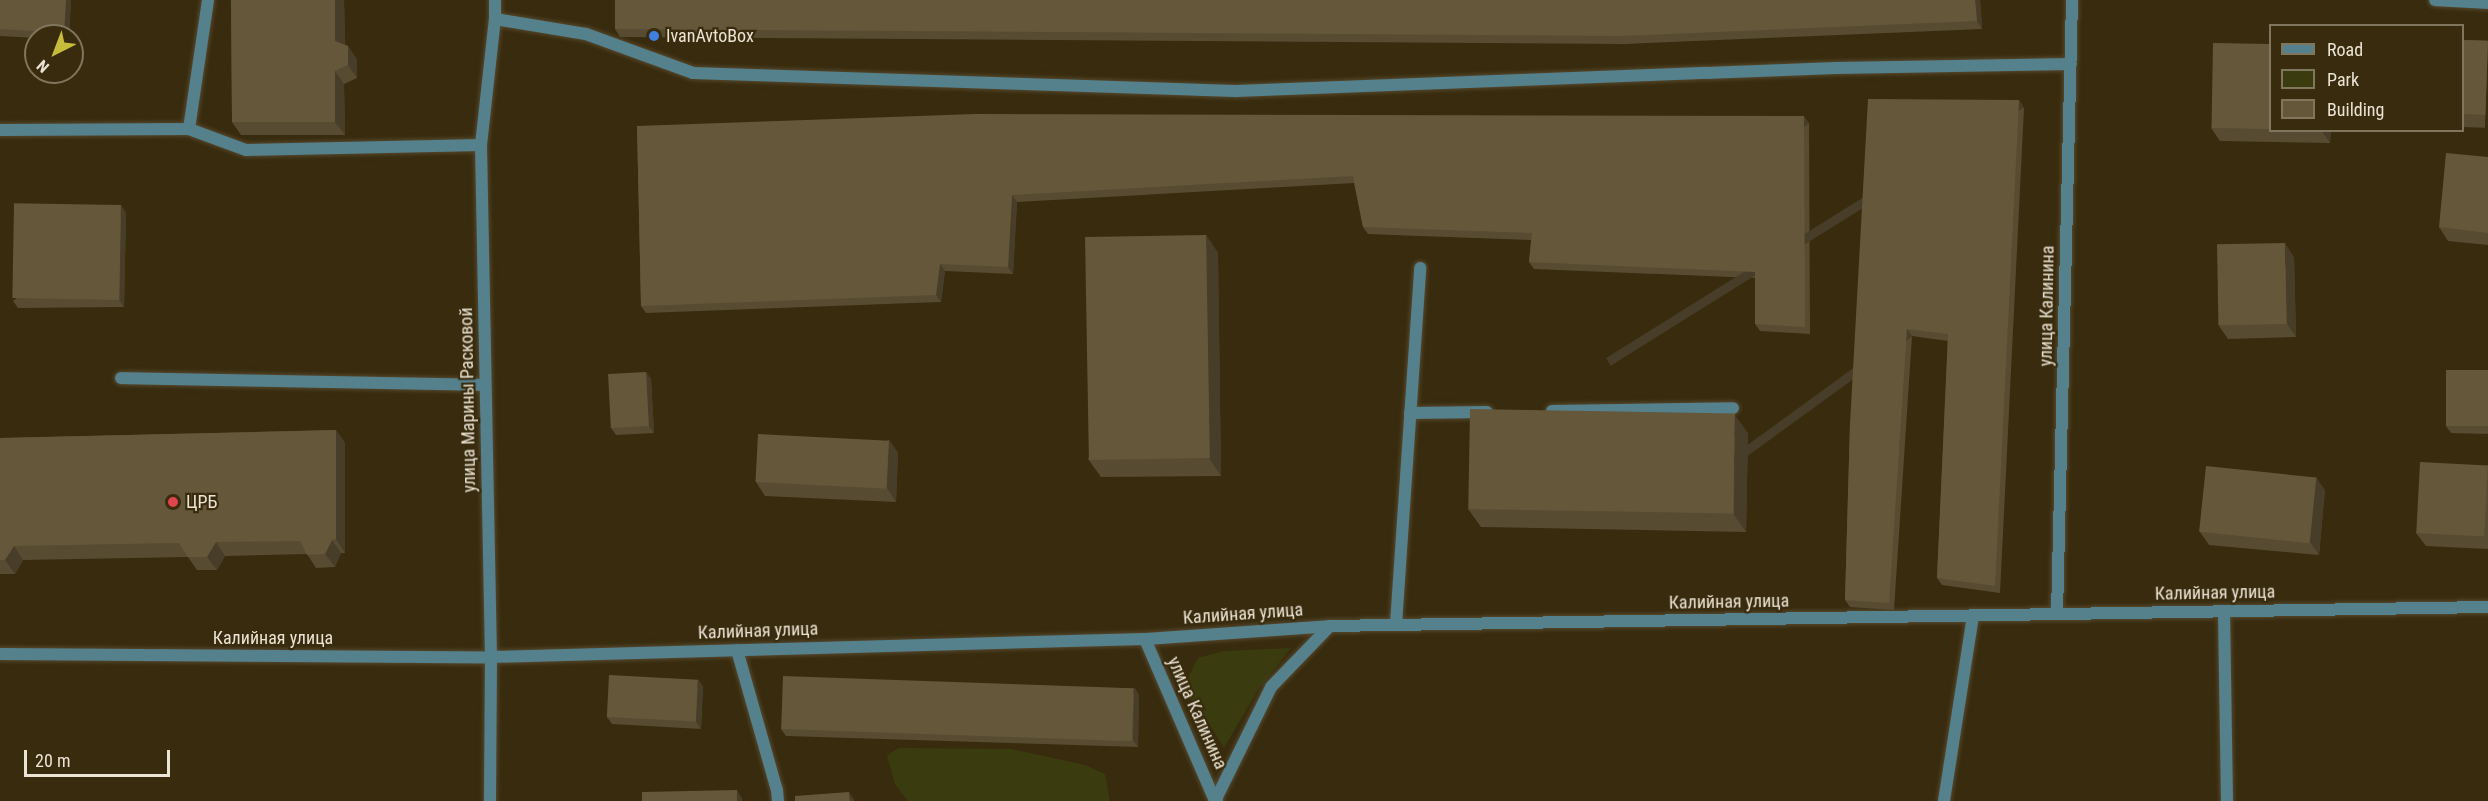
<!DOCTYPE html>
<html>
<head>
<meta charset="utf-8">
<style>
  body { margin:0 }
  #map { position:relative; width:2488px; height:801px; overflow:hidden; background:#382b0e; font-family:"Roboto Condensed",sans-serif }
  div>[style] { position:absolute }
  .green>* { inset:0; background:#3a3c0f }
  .roads { filter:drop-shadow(0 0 2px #55482e) drop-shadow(0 0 2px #55482e) }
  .lane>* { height:12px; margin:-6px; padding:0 6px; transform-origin:6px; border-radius:6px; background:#55818d }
  .street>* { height:12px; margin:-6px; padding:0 6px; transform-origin:6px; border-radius:6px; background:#55818d }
  .wall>* { inset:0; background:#574b32; transform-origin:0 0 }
  .shaded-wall>* { inset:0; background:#473d29; transform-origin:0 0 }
  .building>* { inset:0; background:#65573a; transform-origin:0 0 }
  .dots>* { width:16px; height:16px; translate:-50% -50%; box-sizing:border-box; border:3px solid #382b0e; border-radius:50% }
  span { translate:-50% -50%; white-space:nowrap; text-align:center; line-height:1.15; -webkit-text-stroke:4.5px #382b0e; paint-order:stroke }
  .poi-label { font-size:18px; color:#ebe3d3 }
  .left { translate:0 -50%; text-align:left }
  .street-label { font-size:18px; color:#ebe3d3 }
  .legend { position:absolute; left:2269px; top:24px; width:195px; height:108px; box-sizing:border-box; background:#382b0e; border:2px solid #80755d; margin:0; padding:8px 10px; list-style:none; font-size:18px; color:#ebe3d3 }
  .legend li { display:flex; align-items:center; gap:12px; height:30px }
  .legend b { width:30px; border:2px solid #80755d }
  .north { position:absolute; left:24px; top:24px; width:60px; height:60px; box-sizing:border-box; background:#382b0e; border:2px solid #80755d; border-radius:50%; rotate:222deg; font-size:16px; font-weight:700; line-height:24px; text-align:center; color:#ebe3d3 }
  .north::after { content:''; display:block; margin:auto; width:21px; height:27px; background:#c7bb3b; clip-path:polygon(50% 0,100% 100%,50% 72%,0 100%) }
  .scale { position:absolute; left:24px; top:750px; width:146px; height:27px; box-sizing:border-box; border:3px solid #ebe3d3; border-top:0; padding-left:8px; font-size:18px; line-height:21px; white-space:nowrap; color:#ebe3d3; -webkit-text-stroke:4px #382b0e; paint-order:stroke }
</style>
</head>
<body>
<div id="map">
  <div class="green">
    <i style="clip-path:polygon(1291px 648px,1258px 690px,1224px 748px,1201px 710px,1185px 693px,1187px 680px,1198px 658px,1224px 651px)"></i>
    <i style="clip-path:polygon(898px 748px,1011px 749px,1085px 765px,1105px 774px,1110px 801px,908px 801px,895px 784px,887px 756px)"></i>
  </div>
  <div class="roads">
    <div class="lane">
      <i style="left:495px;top:19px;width:92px;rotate:9.4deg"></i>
      <i style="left:586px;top:34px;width:114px;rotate:20deg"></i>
      <i style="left:693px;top:73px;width:543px;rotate:1.9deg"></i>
      <i style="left:1236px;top:91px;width:600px;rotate:-2.2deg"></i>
      <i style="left:1836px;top:68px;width:235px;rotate:-1deg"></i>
      <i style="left:189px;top:129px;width:130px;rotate:-81.6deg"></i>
      <i style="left:0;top:130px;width:189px;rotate:-0.3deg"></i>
      <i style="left:189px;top:129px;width:61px;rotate:20.2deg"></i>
      <i style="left:246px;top:150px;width:235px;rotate:-1.2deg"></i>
      <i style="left:121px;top:378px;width:364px;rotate:1.1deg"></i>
      <i style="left:2224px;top:611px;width:190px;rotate:89.1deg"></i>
      <i style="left:737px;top:650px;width:146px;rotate:74.1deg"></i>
      <i style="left:777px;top:790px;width:11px;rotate:85deg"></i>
      <i style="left:1217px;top:801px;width:2px;rotate:-117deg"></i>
      <i style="left:1216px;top:799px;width:125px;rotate:-63.8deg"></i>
      <i style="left:1271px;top:687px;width:85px;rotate:-46deg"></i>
      <i style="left:1944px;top:801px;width:187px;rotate:-81.1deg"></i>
    </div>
    <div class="street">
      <i style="left:2435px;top:0;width:53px;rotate:3.2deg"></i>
      <i style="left:1552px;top:411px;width:181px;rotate:-0.9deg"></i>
      <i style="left:1410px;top:413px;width:77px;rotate:-0.7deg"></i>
      <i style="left:2057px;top:614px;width:614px;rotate:-88.6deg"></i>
      <i style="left:1396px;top:624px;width:357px;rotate:-86.1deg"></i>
      <i style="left:1145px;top:639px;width:176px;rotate:66.6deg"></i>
      <i style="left:0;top:654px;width:491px;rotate:0.4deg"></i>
      <i style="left:491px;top:657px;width:654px;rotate:-1.58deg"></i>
      <i style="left:1145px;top:639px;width:185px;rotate:-4deg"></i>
      <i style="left:1330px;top:626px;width:1158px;rotate:-0.94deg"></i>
      <i style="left:490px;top:801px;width:144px;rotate:-89.6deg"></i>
      <i style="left:491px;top:657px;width:512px;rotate:-91.12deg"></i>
      <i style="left:481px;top:145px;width:127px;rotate:-83.7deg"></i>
      <i style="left:495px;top:19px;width:19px;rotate:-90deg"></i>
    </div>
  </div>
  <div class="wall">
    <i style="clip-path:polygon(0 0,71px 0,69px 36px,36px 36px,36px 38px,0 36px)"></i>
    <i style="clip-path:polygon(231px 0,344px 0,345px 45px,348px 46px,357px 60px,357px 78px,344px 84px,345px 135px,241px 135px,232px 122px)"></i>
    <i style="clip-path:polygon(615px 0,1980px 0,1982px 29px,1626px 44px,620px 37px,615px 29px)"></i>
    <i style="left:2463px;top:40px;width:25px;height:87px;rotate:2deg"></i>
    <i style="clip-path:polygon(2271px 44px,2271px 130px,2331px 130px,2330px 143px,2220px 141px,2211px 128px)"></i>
    <i style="clip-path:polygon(2019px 100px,2024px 108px,2000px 593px,1942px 585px,1937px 578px,1948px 341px,1912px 336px,1894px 610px,1850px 607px,1845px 600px,1850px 424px)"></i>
    <i style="clip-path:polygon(1809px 123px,1810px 334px,1760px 331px,1755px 324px,1755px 278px,1534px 269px,1529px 262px,1531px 240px,1368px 234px,1363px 227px,1354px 183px,1017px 202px,1013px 274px,945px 271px,941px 302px,646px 313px,641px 306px,637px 126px)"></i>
    <i style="clip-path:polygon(2488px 157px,2488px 245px,2448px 241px,2439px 227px)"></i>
    <i style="clip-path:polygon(126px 213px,124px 307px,18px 308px,13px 301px)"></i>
    <i style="clip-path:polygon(1206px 235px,1218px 253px,1221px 476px,1101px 477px,1088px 459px)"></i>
    <i style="clip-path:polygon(2294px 257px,2296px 337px,2228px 339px,2219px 326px)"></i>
    <i style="clip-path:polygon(2488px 370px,2488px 434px,2451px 433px,2446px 426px)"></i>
    <i style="clip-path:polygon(646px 372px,651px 379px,654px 433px,616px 435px,611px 428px)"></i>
    <i style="clip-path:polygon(336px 430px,345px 443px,345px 553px,341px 553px,335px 567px,316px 568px,307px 554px,225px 556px,217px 570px,197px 570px,188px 557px,23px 560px,15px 574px,0 574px,0 438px)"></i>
    <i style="clip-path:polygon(1748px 433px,1746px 532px,1481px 527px,1468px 509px)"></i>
    <i style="clip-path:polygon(889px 440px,898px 453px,896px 502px,765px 496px,756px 482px)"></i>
    <i style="clip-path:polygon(2488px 465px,2488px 549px,2426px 546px,2416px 533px)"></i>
    <i style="clip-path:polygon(2325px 490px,2319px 555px,2209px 545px,2200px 532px)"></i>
    <i style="clip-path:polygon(703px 686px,701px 729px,612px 724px,607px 717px)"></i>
    <i style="clip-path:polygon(1139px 694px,1138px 747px,786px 736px,781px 729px)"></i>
  </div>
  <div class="shaded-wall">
    <i style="clip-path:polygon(66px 0,71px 0,69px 36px,66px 36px,64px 33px)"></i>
    <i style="clip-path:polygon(335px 0,344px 0,345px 54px,335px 41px)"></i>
    <i style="clip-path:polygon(1975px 0,1980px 0,1982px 29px,1977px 21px)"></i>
    <i style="clip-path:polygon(348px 46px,357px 60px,357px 78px,348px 65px)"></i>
    <i style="clip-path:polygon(335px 71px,344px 84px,345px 135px,335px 122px)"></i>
    <i style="left:2019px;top:100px;width:9px;height:487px;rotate:58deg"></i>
    <i style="left:1804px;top:116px;width:9px;height:211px;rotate:54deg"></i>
    <i style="clip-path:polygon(2321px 130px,2331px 130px,2330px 143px)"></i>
    <i style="clip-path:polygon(1012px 195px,1017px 202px,1013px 274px,1008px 267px)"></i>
    <i style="clip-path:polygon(121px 205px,126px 213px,124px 307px,119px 300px)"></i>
    <i style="clip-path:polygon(1206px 235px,1218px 253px,1221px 476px,1209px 458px)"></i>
    <i style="clip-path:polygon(2285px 243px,2294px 257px,2296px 337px,2287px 324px)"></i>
    <i style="clip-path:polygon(940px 264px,945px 271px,941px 302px,936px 295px)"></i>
    <i style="left:1907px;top:329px;width:9px;height:275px;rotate:54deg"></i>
    <i style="clip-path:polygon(646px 372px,651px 379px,654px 433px,649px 426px)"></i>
    <i style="clip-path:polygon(1735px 415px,1748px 433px,1746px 532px,1734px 515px)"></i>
    <i style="clip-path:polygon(336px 430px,345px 443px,345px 553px,336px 539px)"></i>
    <i style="clip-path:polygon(889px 440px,898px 453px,896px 502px,887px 488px)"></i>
    <i style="clip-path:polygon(2316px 477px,2325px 490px,2319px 555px,2310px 542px)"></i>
    <i style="clip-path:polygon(332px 540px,341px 553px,335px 567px,325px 554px)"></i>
    <i style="clip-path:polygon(216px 542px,225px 556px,217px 570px,207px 557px)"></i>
    <i style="clip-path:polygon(14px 546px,23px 560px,15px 574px,5px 560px)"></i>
    <i style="clip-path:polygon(698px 679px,703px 686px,701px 729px,696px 722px)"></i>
    <i style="clip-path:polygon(1134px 687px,1139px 694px,1138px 747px,1133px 740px)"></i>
    <i style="clip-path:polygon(737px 790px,742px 798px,742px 801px,737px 801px)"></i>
    <i style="clip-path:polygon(849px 792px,854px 799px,854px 801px,850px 801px)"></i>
  </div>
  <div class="building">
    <i style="clip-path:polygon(0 0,66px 0,64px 33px,0 29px)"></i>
    <i style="clip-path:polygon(231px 0,335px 0,335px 41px,348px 46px,348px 65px,335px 71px,335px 122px,232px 122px)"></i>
    <i style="clip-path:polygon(615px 0,1975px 0,1977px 21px,1621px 36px,615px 29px)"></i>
    <i style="left:2463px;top:40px;width:25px;height:74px;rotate:2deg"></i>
    <i style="left:2213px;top:43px;width:58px;height:85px;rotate:1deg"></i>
    <i style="clip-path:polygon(1868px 99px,2019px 100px,1995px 586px,1937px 578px,1948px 334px,1907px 329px,1889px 603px,1845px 600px,1850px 424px)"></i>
    <i style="clip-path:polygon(975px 114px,1804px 116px,1805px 327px,1755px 324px,1755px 272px,1529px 262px,1532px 233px,1363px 227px,1353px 176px,1012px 195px,1008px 267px,940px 264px,936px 295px,641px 306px,637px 126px)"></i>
    <i style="clip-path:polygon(2446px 153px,2488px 157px,2488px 233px,2439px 227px)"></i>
    <i style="left:121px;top:205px;width:95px;height:107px;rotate:91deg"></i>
    <i style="left:1206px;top:235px;width:223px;height:121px;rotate:89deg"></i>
    <i style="left:2285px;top:243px;width:81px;height:68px;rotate:89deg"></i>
    <i style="left:2446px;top:370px;width:42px;height:56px"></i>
    <i style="left:646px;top:372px;width:54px;height:38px;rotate:87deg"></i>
    <i style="left:1470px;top:409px;width:265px;height:100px;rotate:1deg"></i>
    <i style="clip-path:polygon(336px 430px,336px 539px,332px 540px,325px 554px,307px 555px,300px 541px,216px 542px,207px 557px,188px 557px,179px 543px,14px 546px,5px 560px,0 560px,0 438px)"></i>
    <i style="left:758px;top:434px;width:131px;height:48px;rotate:3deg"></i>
    <i style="left:2420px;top:462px;width:68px;height:71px;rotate:3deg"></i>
    <i style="left:2206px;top:466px;width:111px;height:66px;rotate:6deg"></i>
    <i style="left:609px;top:675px;width:89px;height:42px;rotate:3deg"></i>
    <i style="left:783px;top:676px;width:351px;height:53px;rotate:2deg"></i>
    <i style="clip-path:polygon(737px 790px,737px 801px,642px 801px,642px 792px)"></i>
    <i style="clip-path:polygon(849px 792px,850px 801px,795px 801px,795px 796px)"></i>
  </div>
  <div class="dots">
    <i style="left:654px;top:36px;background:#3f7fe0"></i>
    <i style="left:173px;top:502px;background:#e0444e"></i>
  </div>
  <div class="poi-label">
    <span class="left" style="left:666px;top:36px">IvanAvtoBox</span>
    <span class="left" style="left:186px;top:502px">ЦРБ</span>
  </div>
  <div class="street-label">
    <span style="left:2047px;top:306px;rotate:-89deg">улица Калинина</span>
    <span style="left:468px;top:400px;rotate:-91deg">улица Марины Расковой</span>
    <span style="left:2215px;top:593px;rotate:-1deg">Калийная улица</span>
    <span style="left:1729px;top:602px;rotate:-1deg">Калийная улица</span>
    <span style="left:1243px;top:614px;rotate:-4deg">Калийная улица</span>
    <span style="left:758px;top:631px;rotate:-2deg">Калийная улица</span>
    <span style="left:273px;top:638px">Калийная улица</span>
    <span style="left:1197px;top:713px;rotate:66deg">улица Калинина</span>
  </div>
  <ul class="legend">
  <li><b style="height:8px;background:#55818d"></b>Road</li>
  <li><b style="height:16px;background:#3a3c0f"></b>Park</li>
  <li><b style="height:16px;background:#65573a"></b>Building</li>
  </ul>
  <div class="north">N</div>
  <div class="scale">20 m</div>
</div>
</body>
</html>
